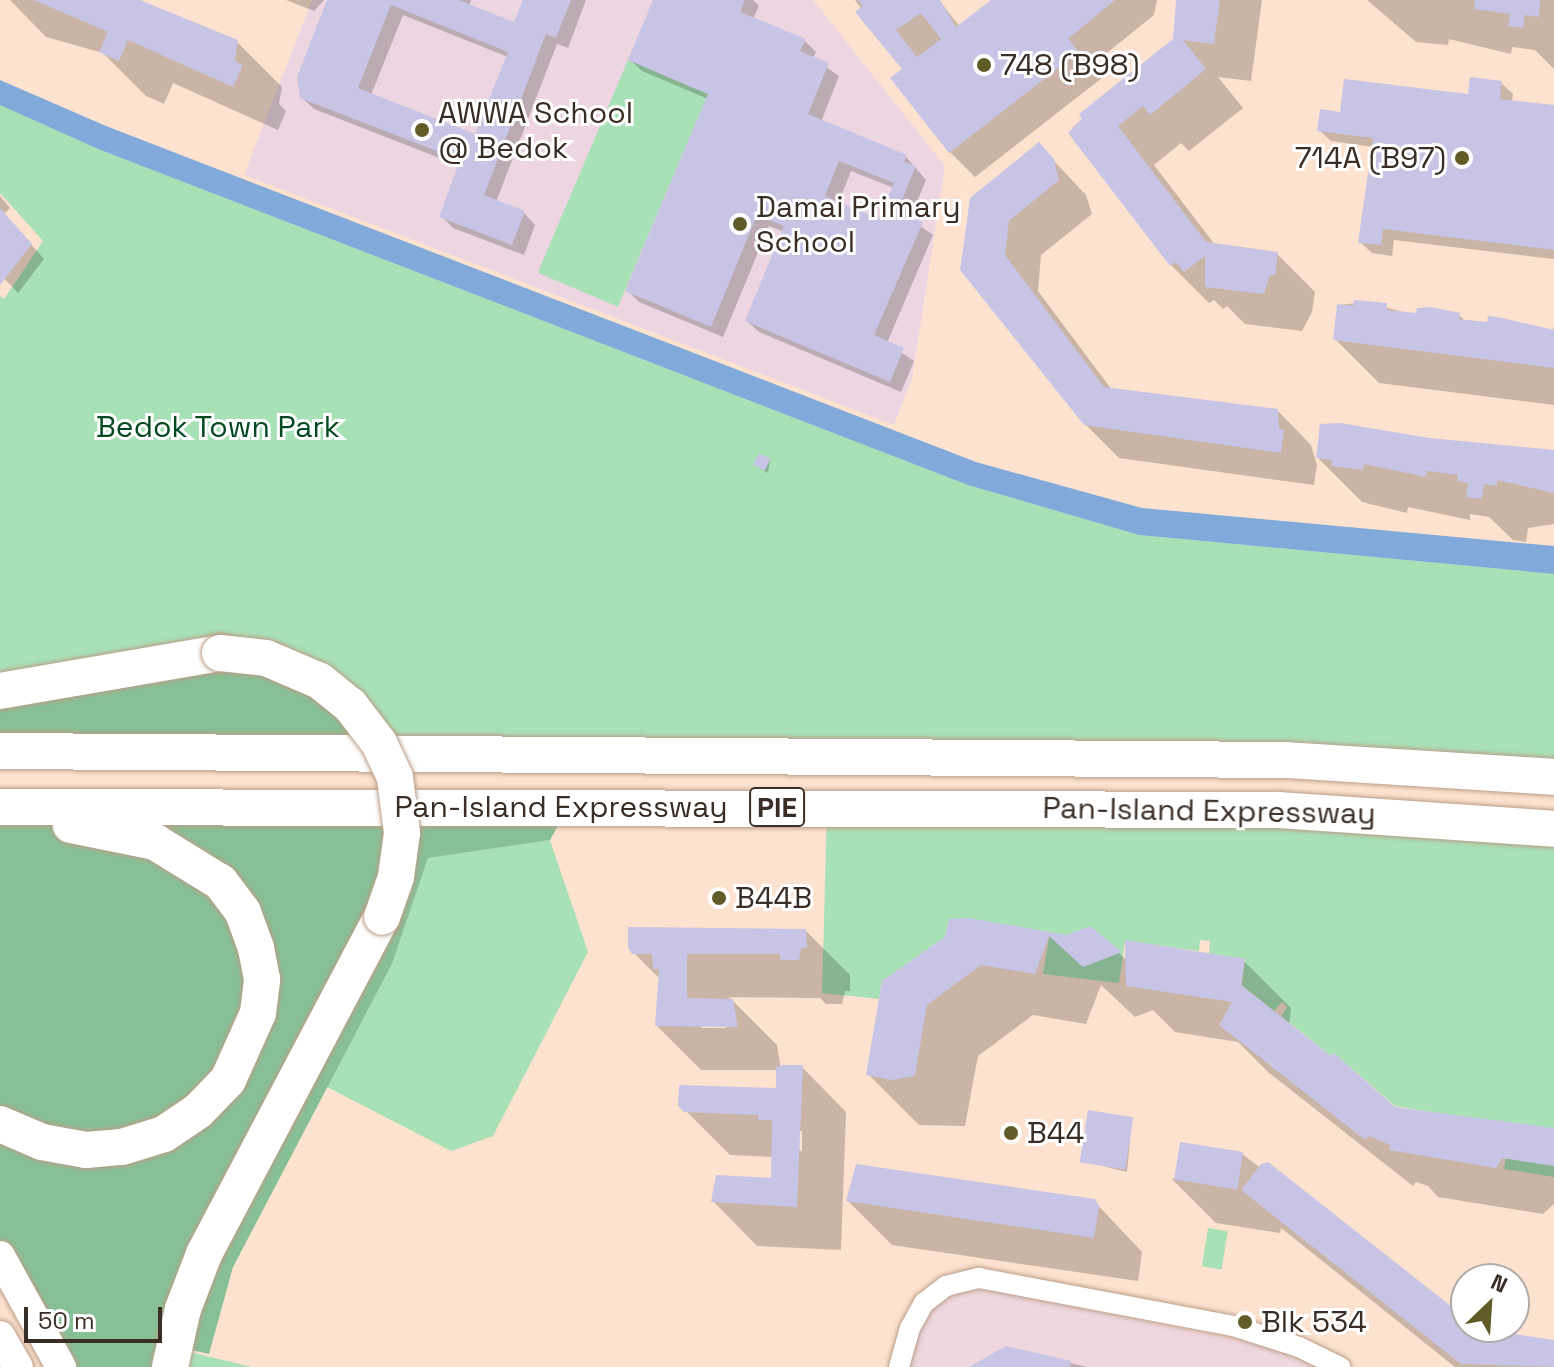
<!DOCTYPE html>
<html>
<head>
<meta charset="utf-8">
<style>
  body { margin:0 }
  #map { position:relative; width:1554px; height:1367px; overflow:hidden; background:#fce2cf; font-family:"Space Grotesk",sans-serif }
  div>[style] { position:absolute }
  .commercial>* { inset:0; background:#efd6df }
  .education>* { inset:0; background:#edd6e2 }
  .green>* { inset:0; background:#a8e1b6; transform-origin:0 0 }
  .forest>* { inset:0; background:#87c095 }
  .water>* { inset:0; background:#81aadb }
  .shadow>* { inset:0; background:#0003 }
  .building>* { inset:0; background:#c8c4e5; transform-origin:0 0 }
  .roads { filter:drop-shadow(0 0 2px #bb9d87) drop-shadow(0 0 2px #bb9d87) }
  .street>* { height:20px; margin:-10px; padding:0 10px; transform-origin:10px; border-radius:10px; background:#fff }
  .primary>* { height:30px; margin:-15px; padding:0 15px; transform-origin:15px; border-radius:15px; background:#fff }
  .highway>* { height:36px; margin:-18px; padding:0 18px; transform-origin:18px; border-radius:18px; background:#fff }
  .bridges { filter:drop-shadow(0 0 2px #bb9d87) drop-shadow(0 0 2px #bb9d87) }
  .highway-bridge>* { height:36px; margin:-18px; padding:0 18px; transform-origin:18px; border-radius:18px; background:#fff }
  .dots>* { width:22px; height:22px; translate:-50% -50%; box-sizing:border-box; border:4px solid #fff; border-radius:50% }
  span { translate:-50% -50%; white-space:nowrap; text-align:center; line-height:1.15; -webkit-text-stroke:6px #fff; paint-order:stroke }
  .shield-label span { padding:2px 6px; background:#fff; border:2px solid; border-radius:6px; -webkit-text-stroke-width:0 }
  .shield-label { font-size:28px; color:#392d25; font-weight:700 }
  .poi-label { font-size:30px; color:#392d25 }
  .left { translate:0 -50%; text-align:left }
  .right { translate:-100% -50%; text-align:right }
  .park-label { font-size:30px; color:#024821 }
  .street-label { font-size:30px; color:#392d25 }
  .north { position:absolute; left:1450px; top:1263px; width:80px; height:80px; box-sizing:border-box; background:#fff; border:2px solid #b0aba8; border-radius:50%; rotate:25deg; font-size:22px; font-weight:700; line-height:32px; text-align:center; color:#392d25 }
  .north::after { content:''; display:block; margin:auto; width:28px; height:36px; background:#605b27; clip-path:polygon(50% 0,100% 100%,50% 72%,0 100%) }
  .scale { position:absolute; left:24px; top:1307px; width:138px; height:36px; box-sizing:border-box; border:4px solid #392d25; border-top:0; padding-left:10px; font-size:24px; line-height:28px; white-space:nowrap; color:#392d25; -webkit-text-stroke:6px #fff; paint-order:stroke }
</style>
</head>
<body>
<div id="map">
  <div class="commercial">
    <i style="clip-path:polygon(974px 1281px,998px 1292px,1255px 1343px,1318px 1367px,903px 1367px,933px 1300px)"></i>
  </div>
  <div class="education">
    <i style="clip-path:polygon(312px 0,813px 0,945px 166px,912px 379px,894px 425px,244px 175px)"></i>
  </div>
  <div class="green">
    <i style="left:628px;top:60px;width:87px;height:231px;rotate:23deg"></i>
    <i style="clip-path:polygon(0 105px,98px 149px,968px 485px,1139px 535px,1554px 574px,1554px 764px,1432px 751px,1311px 747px,386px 741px,0 683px,0 296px,4px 299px,43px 241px,0 193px)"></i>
    <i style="clip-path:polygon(827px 811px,1554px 834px,1554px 1177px,1504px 1169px,1511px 1125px,1395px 1106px,1334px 1053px,1331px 1056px,1281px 1016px,1287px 1007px,1282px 1002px,1274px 1011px,1242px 985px,1245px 959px,1209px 954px,1210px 941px,1200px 940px,1199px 951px,1125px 941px,1119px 983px,1043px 974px,1050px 932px,949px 919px,945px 937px,882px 981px,879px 999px,822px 993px)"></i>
    <i style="clip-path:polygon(550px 840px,588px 952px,493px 1136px,451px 1151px,327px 1087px,392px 964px,428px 858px)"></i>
    <i style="left:1208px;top:1228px;width:20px;height:39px;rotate:9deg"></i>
    <i style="clip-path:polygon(185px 1351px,252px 1367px,183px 1367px)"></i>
  </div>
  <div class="forest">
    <i style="clip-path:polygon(261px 657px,379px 751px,0 751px,0 691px)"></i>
    <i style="clip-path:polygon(569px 806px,550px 840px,428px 858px,392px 964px,233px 1267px,209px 1354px,174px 1346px,170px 1367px,61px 1367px,0 1256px,0 807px)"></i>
  </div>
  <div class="water">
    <i style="clip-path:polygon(0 80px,106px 126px,976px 462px,1142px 508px,1554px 546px,1554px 574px,1139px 535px,968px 485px,98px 149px,0 105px)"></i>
  </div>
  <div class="shadow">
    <i style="clip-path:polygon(10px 0,135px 0,237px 42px,282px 87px,279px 104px,286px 111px,278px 130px,173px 83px,164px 104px,146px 96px,103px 53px,46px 37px)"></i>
    <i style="clip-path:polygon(286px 0,324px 0,314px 11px)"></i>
    <i style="clip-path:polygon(evenodd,329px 0,471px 0,469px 6px,515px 25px,525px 0,586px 0,568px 48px,557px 44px,496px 202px,524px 213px,535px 225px,524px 255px,453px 228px,441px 216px,460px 166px,314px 109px,302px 98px,329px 0,403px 15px,508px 57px,477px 137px,371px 95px,403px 15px)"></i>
    <i style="clip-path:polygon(evenodd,655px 0,753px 0,759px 6px,753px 19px,805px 41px,816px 52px,813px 58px,839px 76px,821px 122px,906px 157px,926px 180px,910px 219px,933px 235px,887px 343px,914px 361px,901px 392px,759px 332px,747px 321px,784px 232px,769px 226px,723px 337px,639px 302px,628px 291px,708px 99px,642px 71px,630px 60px,655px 0,851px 171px,894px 188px,880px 221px,838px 204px,851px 171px)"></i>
    <i style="clip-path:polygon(855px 0,939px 0,960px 27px,995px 0,1157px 0,1154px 15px,1092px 65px,1102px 78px,975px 177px,950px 152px,905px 69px)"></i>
    <i style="clip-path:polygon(1179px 0,1262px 0,1251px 81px,1218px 77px,1243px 108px,1189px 151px,1181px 143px,1154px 165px,1216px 246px,1277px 254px,1315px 292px,1312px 312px,1302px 331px,1245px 324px,1227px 306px,1223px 309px,1214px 300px,1209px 303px,1171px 265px,1072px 128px,1175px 40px)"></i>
    <i style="clip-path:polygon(1367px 0,1554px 0,1554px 69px,1535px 50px,1512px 47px,1511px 54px,1449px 39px,1448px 45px,1416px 42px)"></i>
    <i style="clip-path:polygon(1501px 83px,1513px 94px,1512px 102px,1554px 107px,1554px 259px,1394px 240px,1392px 256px,1372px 253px,1360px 242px,1374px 147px,1331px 141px,1319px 130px,1341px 114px,1470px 96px)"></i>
    <i style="clip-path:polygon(1039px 145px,1086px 195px,1092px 214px,1041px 255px,1038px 291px,1112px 390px,1278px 411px,1311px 445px,1317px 465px,1314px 485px,1119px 458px,1085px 424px,962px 270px)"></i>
    <i style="clip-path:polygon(0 196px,10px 208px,4px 214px,44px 259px,18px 293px,0 274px)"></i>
    <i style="clip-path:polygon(1366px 302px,1418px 316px,1459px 315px,1465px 321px,1489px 324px,1490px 318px,1552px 332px,1554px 327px,1554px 405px,1379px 383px,1335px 339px,1339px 305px)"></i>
    <i style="clip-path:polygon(1554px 455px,1554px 524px,1528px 528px,1526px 542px,1513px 540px,1489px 517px,1470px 514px,1470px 520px,1408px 507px,1407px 513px,1362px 502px,1318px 458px)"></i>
    <i style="clip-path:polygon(770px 460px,768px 473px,755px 465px)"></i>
    <i style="clip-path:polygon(950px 921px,1067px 937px,1089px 928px,1128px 961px,1244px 961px,1291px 1008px,1289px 1025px,1394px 1108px,1554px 1130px,1554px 1204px,1543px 1214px,1438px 1197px,1428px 1186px,1416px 1182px,1413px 1186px,1268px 1072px,1238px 1042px,1175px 1032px,1153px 1010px,1135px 1017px,1101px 985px,1086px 1024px,1033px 1015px,978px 1056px,965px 1126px,919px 1125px,868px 1074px,947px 938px)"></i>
    <i style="clip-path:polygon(evenodd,806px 931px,850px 975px,850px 991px,845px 991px,842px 1004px,826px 1004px,820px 998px,729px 997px,777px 1045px,781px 1070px,802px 1067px,846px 1112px,841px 1250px,757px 1246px,713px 1201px,772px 1180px,773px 1157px,730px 1155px,680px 1105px,778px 1090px,778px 1070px,701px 1070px,657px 1026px,660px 979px,634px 953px,806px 931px,701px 1024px,726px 1024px,726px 1028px,701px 1028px,701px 1024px,806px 931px,798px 1131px,802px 1131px,802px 1152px,798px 1148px,798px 1131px)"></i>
    <i style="clip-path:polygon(1132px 1119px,1127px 1172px,1083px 1161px)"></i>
    <i style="clip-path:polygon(1242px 1154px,1466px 1321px,1466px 1327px,1554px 1342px,1554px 1367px,1455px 1367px,1281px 1228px,1280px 1233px,1216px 1223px,1172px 1179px)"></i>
    <i style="clip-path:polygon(856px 1166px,1094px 1201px,1142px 1252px,1138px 1281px,892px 1245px,848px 1201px)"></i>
    <i style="clip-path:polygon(1006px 1348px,1087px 1367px,973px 1367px)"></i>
  </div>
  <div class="building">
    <i style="clip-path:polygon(34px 0,140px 0,238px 40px,235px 61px,243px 65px,233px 87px,128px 40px,119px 61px,99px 52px,108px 32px)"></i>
    <i style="clip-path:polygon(evenodd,327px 0,459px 0,514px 22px,523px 0,571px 0,556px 38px,546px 34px,484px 195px,525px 211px,512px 245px,439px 217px,460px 160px,300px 98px,297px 77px,327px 0,391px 5px,508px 52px,475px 134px,358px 88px,391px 5px)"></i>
    <i style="clip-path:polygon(evenodd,653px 0,745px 0,740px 12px,806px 39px,800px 51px,829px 63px,808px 114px,907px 155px,904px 162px,916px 166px,897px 211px,923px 222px,874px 335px,904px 348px,890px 382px,745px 321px,784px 226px,757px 215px,711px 327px,625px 291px,708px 94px,628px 60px,653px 0,839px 161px,894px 183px,879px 219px,825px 196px,839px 161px)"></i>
    <i style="clip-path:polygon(evenodd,858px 0,940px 0,956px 27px,991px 0,1115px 0,1068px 39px,1079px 52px,949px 153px,890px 78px,902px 69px,855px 12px,863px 6px,858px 0,921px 13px,941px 39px,917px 57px,896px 30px,921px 13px)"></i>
    <i style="clip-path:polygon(1176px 0,1220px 0,1214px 44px,1183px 40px,1206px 69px,1150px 115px,1143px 106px,1118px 126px,1206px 242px,1278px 252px,1275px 275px,1270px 275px,1264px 294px,1205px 287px,1205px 256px,1184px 272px,1176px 262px,1170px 266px,1068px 133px,1082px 119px,1079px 114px,1173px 39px)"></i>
    <i style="clip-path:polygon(1475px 0,1540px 0,1539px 17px,1525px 15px,1523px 28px,1508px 26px,1510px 14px,1474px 9px)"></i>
    <i style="clip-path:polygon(1470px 77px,1502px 81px,1500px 99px,1554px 105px,1554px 250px,1383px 229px,1381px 245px,1358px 243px,1373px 138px,1317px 131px,1320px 109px,1340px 112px,1344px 79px,1468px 94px)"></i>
    <i style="clip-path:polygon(1039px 142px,1054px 159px,1059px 180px,1009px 221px,1005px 255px,1104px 387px,1278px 409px,1279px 429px,1284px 430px,1281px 453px,1084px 425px,960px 270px,970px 198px)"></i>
    <i style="clip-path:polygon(0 208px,32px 244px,0 285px)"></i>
    <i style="clip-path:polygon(1354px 300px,1387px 303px,1387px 310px,1416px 313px,1417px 308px,1430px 307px,1460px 313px,1459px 319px,1487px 322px,1488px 316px,1502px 318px,1554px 330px,1554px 368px,1333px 340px,1337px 304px,1353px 306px)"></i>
    <i style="clip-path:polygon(1340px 423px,1429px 438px,1554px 450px,1554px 493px,1497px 480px,1497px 486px,1484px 484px,1482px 499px,1466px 497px,1468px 483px,1457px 481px,1458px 475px,1427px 471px,1426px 477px,1364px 464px,1363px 470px,1331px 466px,1332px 460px,1316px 458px,1320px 424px)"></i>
    <i style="left:759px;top:453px;width:13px;height:13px;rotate:27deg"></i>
    <i style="clip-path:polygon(969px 918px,1067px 935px,1090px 926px,1122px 952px,1083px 967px,1049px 936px,1035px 974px,981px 965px,927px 1005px,915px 1076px,892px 1080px,866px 1075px,882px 981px,945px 937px,949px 919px)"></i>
    <i style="clip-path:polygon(628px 927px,806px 929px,807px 948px,801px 948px,799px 960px,780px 960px,780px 954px,687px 954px,687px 998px,733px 999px,738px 1027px,655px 1026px,659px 969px,653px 969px,652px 954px,632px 954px,628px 948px)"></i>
    <i style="clip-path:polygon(1125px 940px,1245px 959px,1241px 985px,1331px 1056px,1334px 1053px,1395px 1107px,1554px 1128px,1554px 1166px,1502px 1158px,1496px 1168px,1389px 1150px,1390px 1145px,1369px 1136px,1365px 1140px,1219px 1025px,1232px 1002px,1126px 986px)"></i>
    <i style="clip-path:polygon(782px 1065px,803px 1065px,797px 1207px,711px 1202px,716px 1175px,771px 1178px,772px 1120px,758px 1120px,758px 1115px,684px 1112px,678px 1106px,679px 1085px,776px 1088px,776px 1068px)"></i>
    <i style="left:1088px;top:1110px;width:46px;height:53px;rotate:9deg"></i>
    <i style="left:1180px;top:1142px;width:64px;height:38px;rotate:9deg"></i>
    <i style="clip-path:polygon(1268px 1162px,1466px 1318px,1466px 1327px,1554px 1340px,1554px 1367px,1461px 1364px,1241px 1190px,1261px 1164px)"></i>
    <i style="clip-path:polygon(856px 1164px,1095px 1199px,1099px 1206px,1094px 1238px,846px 1201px)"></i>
    <i style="clip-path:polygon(1006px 1346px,1071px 1361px,1070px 1367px,969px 1367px)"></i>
  </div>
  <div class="roads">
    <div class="street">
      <i style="left:899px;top:1367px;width:41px;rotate:-74.2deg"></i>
      <i style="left:910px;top:1328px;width:29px;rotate:-61deg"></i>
      <i style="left:924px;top:1303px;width:28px;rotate:-38deg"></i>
      <i style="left:946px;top:1286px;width:34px;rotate:-14deg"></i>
      <i style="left:979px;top:1278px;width:258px;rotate:10.7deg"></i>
      <i style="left:1233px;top:1326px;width:69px;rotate:17.7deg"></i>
      <i style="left:1299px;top:1347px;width:46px;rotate:26deg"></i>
    </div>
    <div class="primary">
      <i style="left:0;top:1256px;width:127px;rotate:61.2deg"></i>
      <i style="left:0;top:1336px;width:36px;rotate:60deg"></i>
    </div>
    <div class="highway">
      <i style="left:0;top:691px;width:223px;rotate:-9.8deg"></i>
      <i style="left:0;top:751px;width:1286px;rotate:0.4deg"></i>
      <i style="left:1286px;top:760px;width:269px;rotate:3.6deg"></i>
      <i style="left:0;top:807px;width:1278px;rotate:0.13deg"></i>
      <i style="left:1278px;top:810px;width:277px;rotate:3.9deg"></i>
      <i style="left:0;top:1124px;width:46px;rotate:23.2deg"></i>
      <i style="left:42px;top:1142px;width:45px;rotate:10.3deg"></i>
      <i style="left:86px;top:1150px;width:36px;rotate:-5deg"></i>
      <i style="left:122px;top:1147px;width:44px;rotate:-17.2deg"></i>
      <i style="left:164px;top:1134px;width:41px;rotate:-34.1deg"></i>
      <i style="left:198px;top:1111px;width:43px;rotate:-45.9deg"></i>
      <i style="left:228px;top:1080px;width:73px;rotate:-65.9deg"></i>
      <i style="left:258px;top:1013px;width:34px;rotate:-83deg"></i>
      <i style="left:262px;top:979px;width:32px;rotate:-101deg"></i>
      <i style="left:256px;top:948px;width:38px;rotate:-110deg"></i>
      <i style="left:243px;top:912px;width:38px;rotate:-127deg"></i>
      <i style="left:220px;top:882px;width:76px;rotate:-148.4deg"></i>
      <i style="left:155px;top:842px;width:86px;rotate:-168.6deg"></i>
      <i style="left:170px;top:1367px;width:59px;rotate:-77.4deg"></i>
      <i style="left:183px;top:1309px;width:59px;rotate:-69.1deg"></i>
      <i style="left:204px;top:1254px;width:381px;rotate:-62.2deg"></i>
    </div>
  </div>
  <div class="bridges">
    <div class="highway-bridge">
      <i style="left:220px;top:653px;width:46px;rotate:6.2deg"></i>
      <i style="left:266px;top:658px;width:59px;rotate:23.1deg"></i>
      <i style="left:320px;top:681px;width:38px;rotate:39deg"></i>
      <i style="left:350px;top:705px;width:48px;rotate:52.7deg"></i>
      <i style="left:379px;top:743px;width:38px;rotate:65deg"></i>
      <i style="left:395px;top:778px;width:55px;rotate:82.7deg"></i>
      <i style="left:402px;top:833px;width:44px;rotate:97.8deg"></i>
      <i style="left:396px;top:877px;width:42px;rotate:109.3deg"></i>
    </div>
  </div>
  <div class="dots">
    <i style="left:984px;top:65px;background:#605b27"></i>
    <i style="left:422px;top:130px;background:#605b27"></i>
    <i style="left:1462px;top:158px;background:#605b27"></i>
    <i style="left:740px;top:224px;background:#605b27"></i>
    <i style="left:719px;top:898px;background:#605b27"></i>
    <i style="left:1011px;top:1133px;background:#605b27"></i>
    <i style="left:1245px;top:1322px;background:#605b27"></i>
  </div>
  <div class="shield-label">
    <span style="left:777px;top:807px">PIE</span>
  </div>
  <div class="poi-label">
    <span class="left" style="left:1000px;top:65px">748 (B98)</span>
    <span class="left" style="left:438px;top:130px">AWWA School<br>@ Bedok</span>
    <span class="right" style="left:1446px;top:158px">714A (B97)</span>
    <span class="left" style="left:756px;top:224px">Damai Primary<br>School</span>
    <span class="left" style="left:735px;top:898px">B44B</span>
    <span class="left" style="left:1027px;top:1133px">B44</span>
    <span class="left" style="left:1261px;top:1322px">Blk 534</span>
  </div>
  <div class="park-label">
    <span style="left:218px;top:427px">Bedok Town Park</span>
  </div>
  <div class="street-label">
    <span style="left:561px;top:807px">Pan-Island Expressway</span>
    <span style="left:1209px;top:811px;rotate:1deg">Pan-Island Expressway</span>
  </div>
  <div class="north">N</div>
  <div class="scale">50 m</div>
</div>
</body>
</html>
